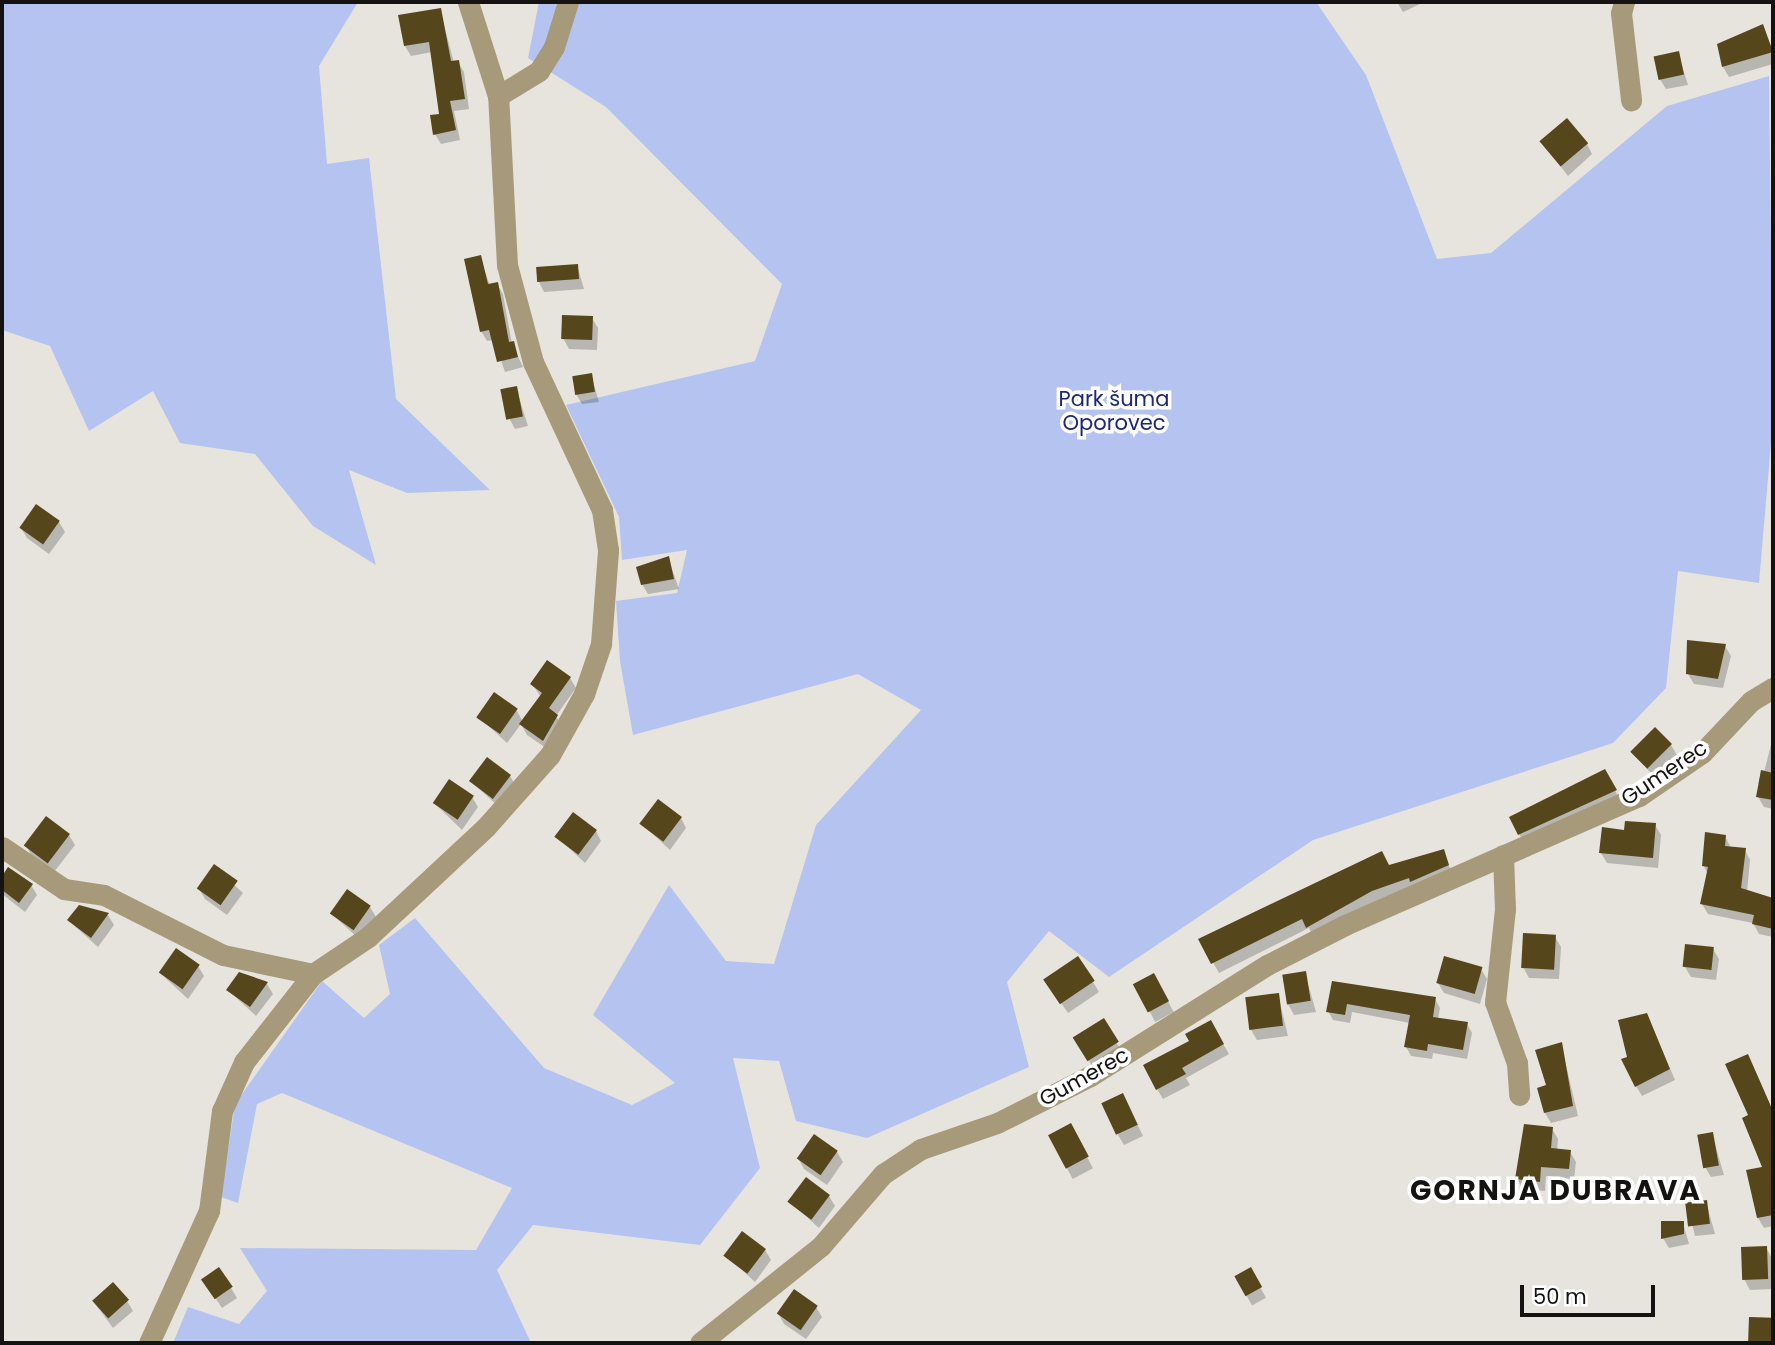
<!DOCTYPE html>
<html>
<head>
<meta charset="utf-8">
<style>
  body { margin:0 }
  #map { position:relative; width:1775px; height:1345px; overflow:hidden; background:#e7e4de; font-family:Poppins,sans-serif }
  div>[style] { position:absolute }
  .green>* { inset:0; background:#b5c3f0 }
  .shadow>* { inset:0; background:#0003; transform-origin:0 0 }
  .building>* { inset:0; background:#56461b; transform-origin:0 0 }
  .minor>* { height:21px; margin:-10.5px; padding:0 10.5px; transform-origin:10.5px; border-radius:10.5px; background:#a79a7a }
  span { translate:-50% -50%; white-space:nowrap; text-align:center; line-height:1.15; -webkit-text-stroke:7px #fff; paint-order:stroke }
  .park-label { font-size:21px; color:#1d2777 }
  .street-label { font-size:21px; color:#141311 }
  .district-label { font-size:28px; color:#141311; font-weight:700; letter-spacing:2px }
  .frame { position:absolute; inset:0; border:4px solid #141311; pointer-events:none }
  .scale { position:absolute; left:1520px; top:1285px; width:135px; height:32px; box-sizing:border-box; border:4px solid #141311; border-top:0; padding-left:9px; font-size:21px; line-height:24px; white-space:nowrap; color:#141311; -webkit-text-stroke:5px #fff; paint-order:stroke }
</style>
</head>
<body>
<div id="map">
  <div class="green">
    <i style="clip-path:polygon(2px 2px,358px 2px,319px 66px,327px 164px,369px 158px,396px 399px,490px 490px,407px 493px,349px 470px,376px 565px,313px 526px,255px 454px,180px 443px,153px 391px,89px 431px,50px 346px,2px 330px)"></i>
    <i style="clip-path:polygon(539px 2px,1316px 2px,1366px 75px,1437px 259px,1491px 253px,1667px 106px,1769px 76px,1773px 420px,1759px 583px,1678px 571px,1666px 688px,1613px 743px,1313px 840px,1109px 977px,1049px 931px,1007px 982px,1029px 1067px,867px 1138px,796px 1121px,779px 1061px,733px 1058px,760px 1168px,700px 1245px,533px 1225px,497px 1270px,531px 1343px,173px 1343px,188px 1307px,239px 1324px,267px 1291px,240px 1248px,476px 1250px,512px 1188px,282px 1093px,257px 1104px,238px 1203px,221px 1197px,235px 1104px,322px 981px,364px 1018px,390px 994px,379px 945px,415px 918px,544px 1068px,632px 1105px,675px 1083px,593px 1015px,669px 885px,726px 961px,774px 964px,816px 825px,921px 710px,858px 674px,633px 735px,620px 661px,616px 601px,677px 593px,687px 550px,622px 560px,619px 517px,566px 405px,755px 361px,782px 284px,606px 107px,528px 58px)"></i>
  </div>
  <div class="shadow">
    <i style="clip-path:polygon(1397px 2px,1419px 2px,1420px 4px,1403px 12px)"></i>
    <i style="clip-path:polygon(440px 10px,454px 63px,458px 62px,464px 72px,469px 109px,454px 111px,460px 140px,441px 144px,435px 134px,441px 115px,432px 52px,411px 56px,405px 46px)"></i>
    <i style="clip-path:polygon(1762px 26px,1773px 50px,1773px 64px,1729px 77px,1723px 67px)"></i>
    <i style="clip-path:polygon(1678px 53px,1688px 85px,1666px 89px,1660px 79px)"></i>
    <i style="clip-path:polygon(1542px 142px,1587px 144px,1592px 154px,1568px 176px)"></i>
    <i style="clip-path:polygon(480px 257px,490px 286px,497px 284px,503px 294px,512px 344px,523px 367px,505px 372px,494px 340px,487px 341px,481px 331px)"></i>
    <i style="clip-path:polygon(577px 265px,584px 289px,544px 292px,539px 282px)"></i>
    <i style="clip-path:polygon(592px 318px,598px 328px,597px 350px,569px 349px,563px 338px)"></i>
    <i style="clip-path:polygon(591px 375px,599px 402px,582px 404px,576px 394px)"></i>
    <i style="clip-path:polygon(516px 388px,528px 426px,515px 429px,509px 418px)"></i>
    <i style="clip-path:polygon(59px 522px,65px 532px,49px 554px,27px 538px,21px 528px)"></i>
    <i style="clip-path:polygon(668px 558px,679px 589px,648px 594px,642px 584px)"></i>
    <i style="clip-path:polygon(1725px 646px,1731px 656px,1723px 688px,1694px 684px,1688px 674px)"></i>
    <i style="clip-path:polygon(570px 678px,576px 688px,556px 716px,562px 726px,549px 750px,527px 735px,521px 724px,507px 743px,479px 717px,517px 711px,523px 722px,541px 697px,532px 684px)"></i>
    <i style="clip-path:polygon(1773px 736px,1773px 809px,1764px 807px,1758px 797px)"></i>
    <i style="clip-path:polygon(1671px 745px,1677px 755px,1655px 778px,1633px 752px)"></i>
    <i style="clip-path:polygon(1604px 771px,1621px 801px,1525px 844px,1519px 834px)"></i>
    <i style="clip-path:polygon(510px 776px,516px 786px,500px 808px,472px 782px)"></i>
    <i style="clip-path:polygon(472px 797px,478px 807px,462px 830px,434px 803px)"></i>
    <i style="clip-path:polygon(681px 818px,686px 828px,670px 850px,642px 824px)"></i>
    <i style="clip-path:polygon(1655px 825px,1661px 835px,1658px 868px,1607px 863px,1601px 853px,1626px 831px)"></i>
    <i style="clip-path:polygon(596px 831px,601px 841px,585px 863px,557px 837px)"></i>
    <i style="clip-path:polygon(69px 835px,75px 845px,54px 872px,32px 857px,27px 847px)"></i>
    <i style="clip-path:polygon(1725px 836px,1731px 848px,1745px 850px,1750px 860px,1747px 892px,1773px 899px,1773px 937px,1759px 934px,1753px 923px,1708px 914px,1702px 904px,1708px 875px,1704px 866px)"></i>
    <i style="clip-path:polygon(1443px 851px,1453px 876px,1313px 937px,1309px 928px,1219px 973px,1200px 939px,1389px 867px)"></i>
    <i style="clip-path:polygon(215px 867px,243px 893px,227px 915px,205px 899px,199px 889px)"></i>
    <i style="clip-path:polygon(9px 869px,31px 885px,37px 895px,25px 912px,2px 894px,2px 879px)"></i>
    <i style="clip-path:polygon(80px 907px,108px 915px,114px 925px,98px 947px,69px 921px)"></i>
    <i style="clip-path:polygon(370px 907px,376px 917px,360px 940px,331px 913px)"></i>
    <i style="clip-path:polygon(1555px 937px,1561px 947px,1559px 979px,1529px 978px,1523px 967px)"></i>
    <i style="clip-path:polygon(1713px 949px,1719px 959px,1716px 980px,1691px 977px,1685px 967px)"></i>
    <i style="clip-path:polygon(198px 966px,204px 976px,188px 999px,160px 973px)"></i>
    <i style="clip-path:polygon(1481px 969px,1487px 979px,1480px 1004px,1444px 993px,1438px 983px)"></i>
    <i style="clip-path:polygon(1305px 973px,1316px 1012px,1294px 1015px,1288px 1004px)"></i>
    <i style="left:1154px;top:975px;width:42px;height:21px;rotate:62deg"></i>
    <i style="clip-path:polygon(1093px 982px,1099px 992px,1068px 1013px,1052px 990px)"></i>
    <i style="clip-path:polygon(1333px 983px,1435px 999px,1440px 1008px,1438px 1019px,1467px 1024px,1472px 1033px,1467px 1059px,1433px 1053px,1432px 1059px,1411px 1056px,1406px 1047px,1410px 1023px,1352px 1012px,1350px 1023px,1333px 1020px,1328px 1011px)"></i>
    <i style="clip-path:polygon(267px 984px,273px 994px,256px 1016px,228px 990px)"></i>
    <i style="clip-path:polygon(1278px 995px,1288px 1036px,1257px 1040px,1251px 1030px)"></i>
    <i style="clip-path:polygon(1647px 1015px,1675px 1080px,1642px 1096px,1636px 1086px)"></i>
    <i style="left:1103px;top:1020px;width:39px;height:33px;rotate:59deg"></i>
    <i style="clip-path:polygon(1210px 1022px,1229px 1054px,1186px 1078px,1190px 1085px,1163px 1099px,1157px 1089px)"></i>
    <i style="clip-path:polygon(1561px 1044px,1578px 1116px,1551px 1123px,1545px 1113px)"></i>
    <i style="clip-path:polygon(1753px 1066px,1773px 1112px,1773px 1226px,1764px 1228px,1758px 1218px,1764px 1168px,1750px 1116px)"></i>
    <i style="clip-path:polygon(1128px 1105px,1143px 1136px,1124px 1145px,1118px 1135px)"></i>
    <i style="left:1070px;top:1125px;width:49px;height:23px;rotate:62deg"></i>
    <i style="clip-path:polygon(1552px 1129px,1558px 1139px,1557px 1150px,1570px 1152px,1576px 1162px,1574px 1179px,1546px 1176px,1545px 1191px,1523px 1189px,1517px 1179px)"></i>
    <i style="clip-path:polygon(1712px 1134px,1724px 1175px,1711px 1177px,1705px 1167px)"></i>
    <i style="clip-path:polygon(837px 1152px,843px 1162px,827px 1185px,804px 1169px,798px 1158px)"></i>
    <i style="clip-path:polygon(829px 1196px,835px 1206px,819px 1228px,790px 1202px)"></i>
    <i style="clip-path:polygon(1706px 1202px,1715px 1234px,1695px 1236px,1687px 1203px)"></i>
    <i style="clip-path:polygon(1683px 1223px,1689px 1244px,1669px 1248px,1663px 1238px)"></i>
    <i style="clip-path:polygon(1766px 1248px,1772px 1258px,1773px 1289px,1750px 1290px,1744px 1279px)"></i>
    <i style="clip-path:polygon(765px 1250px,771px 1260px,755px 1282px,727px 1256px)"></i>
    <i style="left:1250px;top:1269px;width:33px;height:16px;rotate:61deg"></i>
    <i style="clip-path:polygon(231px 1288px,237px 1298px,222px 1308px,210px 1290px)"></i>
    <i style="clip-path:polygon(93px 1301px,127px 1301px,133px 1311px,113px 1328px)"></i>
    <i style="clip-path:polygon(816px 1307px,822px 1317px,806px 1339px,784px 1324px,778px 1313px)"></i>
  </div>
  <div class="building">
    <i style="clip-path:polygon(441px 8px,451px 61px,459px 60px,465px 99px,450px 101px,456px 130px,433px 135px,430px 115px,439px 114px,429px 42px,404px 46px,398px 15px)"></i>
    <i style="clip-path:polygon(1763px 24px,1773px 52px,1722px 67px,1717px 44px)"></i>
    <i style="left:1679px;top:51px;width:24px;height:26px;rotate:78deg"></i>
    <i style="left:1567px;top:118px;width:33px;height:36px;rotate:50deg"></i>
    <i style="clip-path:polygon(481px 255px,488px 284px,498px 282px,509px 342px,514px 341px,518px 357px,497px 362px,489px 330px,480px 332px,464px 259px)"></i>
    <i style="left:578px;top:264px;width:15px;height:42px;rotate:86deg"></i>
    <i style="left:562px;top:315px;width:31px;height:24px;rotate:2deg"></i>
    <i style="left:592px;top:373px;width:19px;height:20px;rotate:81deg"></i>
    <i style="left:517px;top:386px;width:31px;height:17px;rotate:79deg"></i>
    <i style="left:36px;top:504px;width:29px;height:29px;rotate:35deg"></i>
    <i style="clip-path:polygon(669px 556px,674px 579px,641px 585px,636px 567px)"></i>
    <i style="clip-path:polygon(1687px 640px,1726px 644px,1718px 679px,1686px 674px)"></i>
    <i style="clip-path:polygon(547px 660px,571px 677px,549px 708px,558px 715px,543px 741px,519px 724px,542px 693px,530px 684px)"></i>
    <i style="left:494px;top:692px;width:29px;height:31px;rotate:35deg"></i>
    <i style="left:1655px;top:727px;width:24px;height:35px;rotate:45deg"></i>
    <i style="left:487px;top:757px;width:30px;height:30px;rotate:37deg"></i>
    <i style="clip-path:polygon(1605px 769px,1617px 790px,1518px 835px,1509px 817px)"></i>
    <i style="clip-path:polygon(1761px 770px,1773px 773px,1773px 800px,1756px 797px)"></i>
    <i style="left:449px;top:779px;width:30px;height:29px;rotate:34deg"></i>
    <i style="left:658px;top:799px;width:30px;height:31px;rotate:37deg"></i>
    <i style="left:573px;top:812px;width:30px;height:31px;rotate:37deg"></i>
    <i style="left:46px;top:816px;width:30px;height:37px;rotate:37deg"></i>
    <i style="clip-path:polygon(1625px 821px,1656px 823px,1653px 858px,1599px 853px,1602px 827px,1624px 830px)"></i>
    <i style="clip-path:polygon(1705px 832px,1726px 835px,1725px 846px,1746px 848px,1741px 888px,1773px 898px,1773px 929px,1752px 924px,1754px 915px,1700px 904px,1708px 867px,1702px 866px)"></i>
    <i style="clip-path:polygon(1444px 849px,1449px 865px,1410px 882px,1409px 878px,1372px 891px,1306px 928px,1302px 919px,1211px 964px,1198px 939px,1382px 851px,1389px 865px)"></i>
    <i style="left:214px;top:864px;width:29px;height:30px;rotate:35deg"></i>
    <i style="clip-path:polygon(8px 867px,33px 884px,19px 903px,2px 890px,2px 876px)"></i>
    <i style="left:347px;top:889px;width:29px;height:30px;rotate:35deg"></i>
    <i style="clip-path:polygon(79px 905px,109px 913px,91px 938px,67px 920px)"></i>
    <i style="left:1523px;top:933px;width:33px;height:35px;rotate:3deg"></i>
    <i style="left:1685px;top:944px;width:29px;height:23px;rotate:6deg"></i>
    <i style="left:176px;top:948px;width:29px;height:30px;rotate:35deg"></i>
    <i style="left:1078px;top:956px;width:30px;height:42px;rotate:56deg"></i>
    <i style="left:1444px;top:956px;width:40px;height:28px;rotate:16deg"></i>
    <i style="left:1306px;top:971px;width:30px;height:24px;rotate:81deg"></i>
    <i style="clip-path:polygon(239px 972px,268px 982px,250px 1007px,226px 990px)"></i>
    <i style="left:1154px;top:973px;width:32px;height:24px;rotate:62deg"></i>
    <i style="clip-path:polygon(1332px 981px,1436px 997px,1433px 1017px,1468px 1022px,1463px 1050px,1428px 1044px,1427px 1051px,1404px 1047px,1410px 1015px,1347px 1004px,1345px 1015px,1326px 1012px)"></i>
    <i style="left:1279px;top:993px;width:33px;height:34px;rotate:83deg"></i>
    <i style="clip-path:polygon(1647px 1013px,1670px 1069px,1635px 1087px,1621px 1059px,1627px 1057px,1618px 1020px)"></i>
    <i style="left:1104px;top:1018px;width:28px;height:37px;rotate:58deg"></i>
    <i style="clip-path:polygon(1211px 1020px,1224px 1044px,1182px 1068px,1186px 1074px,1156px 1090px,1143px 1065px,1189px 1041px,1185px 1034px)"></i>
    <i style="clip-path:polygon(1562px 1042px,1573px 1106px,1544px 1113px,1537px 1088px,1546px 1085px,1535px 1050px)"></i>
    <i style="clip-path:polygon(1748px 1054px,1773px 1111px,1773px 1215px,1757px 1218px,1746px 1170px,1762px 1167px,1742px 1118px,1748px 1115px,1725px 1064px)"></i>
    <i style="left:1123px;top:1093px;width:35px;height:24px;rotate:65deg"></i>
    <i style="left:1071px;top:1123px;width:38px;height:26px;rotate:62deg"></i>
    <i style="clip-path:polygon(1524px 1124px,1553px 1127px,1551px 1148px,1571px 1150px,1569px 1169px,1541px 1167px,1540px 1182px,1515px 1179px)"></i>
    <i style="left:1713px;top:1132px;width:34px;height:16px;rotate:80deg"></i>
    <i style="left:814px;top:1134px;width:29px;height:30px;rotate:35deg"></i>
    <i style="left:806px;top:1177px;width:30px;height:31px;rotate:37deg"></i>
    <i style="left:1707px;top:1200px;width:24px;height:22px;rotate:83deg"></i>
    <i style="clip-path:polygon(1661px 1221px,1684px 1221px,1684px 1234px,1661px 1239px)"></i>
    <i style="left:742px;top:1231px;width:30px;height:31px;rotate:37deg"></i>
    <i style="left:1767px;top:1246px;width:33px;height:26px;rotate:88deg"></i>
    <i style="left:219px;top:1267px;width:24px;height:22px;rotate:55deg"></i>
    <i style="left:1251px;top:1267px;width:23px;height:19px;rotate:61deg"></i>
    <i style="left:113px;top:1282px;width:24px;height:28px;rotate:48deg"></i>
    <i style="left:794px;top:1289px;width:29px;height:30px;rotate:35deg"></i>
    <i style="left:1749px;top:1317px;width:24px;height:26px;rotate:2deg"></i>
  </div>
  <div class="minor">
    <i style="left:468px;top:2px;width:99px;rotate:72.3deg"></i>
    <i style="left:1624px;top:2px;width:11px;rotate:105deg"></i>
    <i style="left:1621px;top:13px;width:88px;rotate:83.4deg"></i>
    <i style="left:2px;top:847px;width:75px;rotate:34.1deg"></i>
    <i style="left:64px;top:889px;width:40px;rotate:8.5deg"></i>
    <i style="left:104px;top:895px;width:133px;rotate:26.8deg"></i>
    <i style="left:223px;top:955px;width:92px;rotate:11.9deg"></i>
    <i style="left:1503px;top:855px;width:54px;rotate:87.9deg"></i>
    <i style="left:1505px;top:909px;width:94px;rotate:96.1deg"></i>
    <i style="left:1495px;top:1002px;width:65px;rotate:70.2deg"></i>
    <i style="left:1517px;top:1063px;width:32px;rotate:86deg"></i>
    <i style="left:149px;top:1343px;width:145px;rotate:-65.6deg"></i>
    <i style="left:209px;top:1211px;width:101px;rotate:-82.6deg"></i>
    <i style="left:222px;top:1111px;width:54px;rotate:-65.8deg"></i>
    <i style="left:244px;top:1062px;width:112px;rotate:-51.9deg"></i>
    <i style="left:313px;top:974px;width:66px;rotate:-33.9deg"></i>
    <i style="left:368px;top:937px;width:161px;rotate:-43deg"></i>
    <i style="left:486px;top:827px;width:96px;rotate:-48.4deg"></i>
    <i style="left:550px;top:755px;width:70px;rotate:-60.9deg"></i>
    <i style="left:584px;top:694px;width:53px;rotate:-71.2deg"></i>
    <i style="left:601px;top:644px;width:94px;rotate:-85.7deg"></i>
    <i style="left:608px;top:550px;width:40px;rotate:-98.5deg"></i>
    <i style="left:602px;top:510px;width:163px;rotate:-115deg"></i>
    <i style="left:533px;top:362px;width:100px;rotate:-105deg"></i>
    <i style="left:507px;top:265px;width:169px;rotate:-93deg"></i>
    <i style="left:498px;top:96px;width:48px;rotate:-31.4deg"></i>
    <i style="left:539px;top:71px;width:28px;rotate:-58deg"></i>
    <i style="left:554px;top:47px;width:47px;rotate:-72.7deg"></i>
    <i style="left:700px;top:1343px;width:155px;rotate:-38.7deg"></i>
    <i style="left:821px;top:1246px;width:95px;rotate:-49.3deg"></i>
    <i style="left:883px;top:1174px;width:45px;rotate:-33.3deg"></i>
    <i style="left:921px;top:1149px;width:80px;rotate:-18.9deg"></i>
    <i style="left:997px;top:1123px;width:104px;rotate:-26.8deg"></i>
    <i style="left:1090px;top:1076px;width:209px;rotate:-32.1deg"></i>
    <i style="left:1267px;top:965px;width:88px;rotate:-27.1deg"></i>
    <i style="left:1345px;top:925px;width:321px;rotate:-23.7deg"></i>
    <i style="left:1639px;top:796px;width:76px;rotate:-34.3deg"></i>
    <i style="left:1702px;top:753px;width:71px;rotate:-46.7deg"></i>
    <i style="left:1751px;top:701px;width:26px;rotate:-31deg"></i>
  </div>
  <div class="park-label">
    <span style="left:1114px;top:411px">Park šuma<br>Oporovec</span>
  </div>
  <div class="street-label">
    <span style="left:1664px;top:773px;rotate:-34deg">Gumerec</span>
    <span style="left:1084px;top:1077px;rotate:-29deg">Gumerec</span>
  </div>
  <div class="district-label">
    <span style="left:1556px;top:1191px">GORNJA DUBRAVA</span>
  </div>
  <div class="frame"></div>
  <div class="scale">50 m</div>
</div>
</body>
</html>
